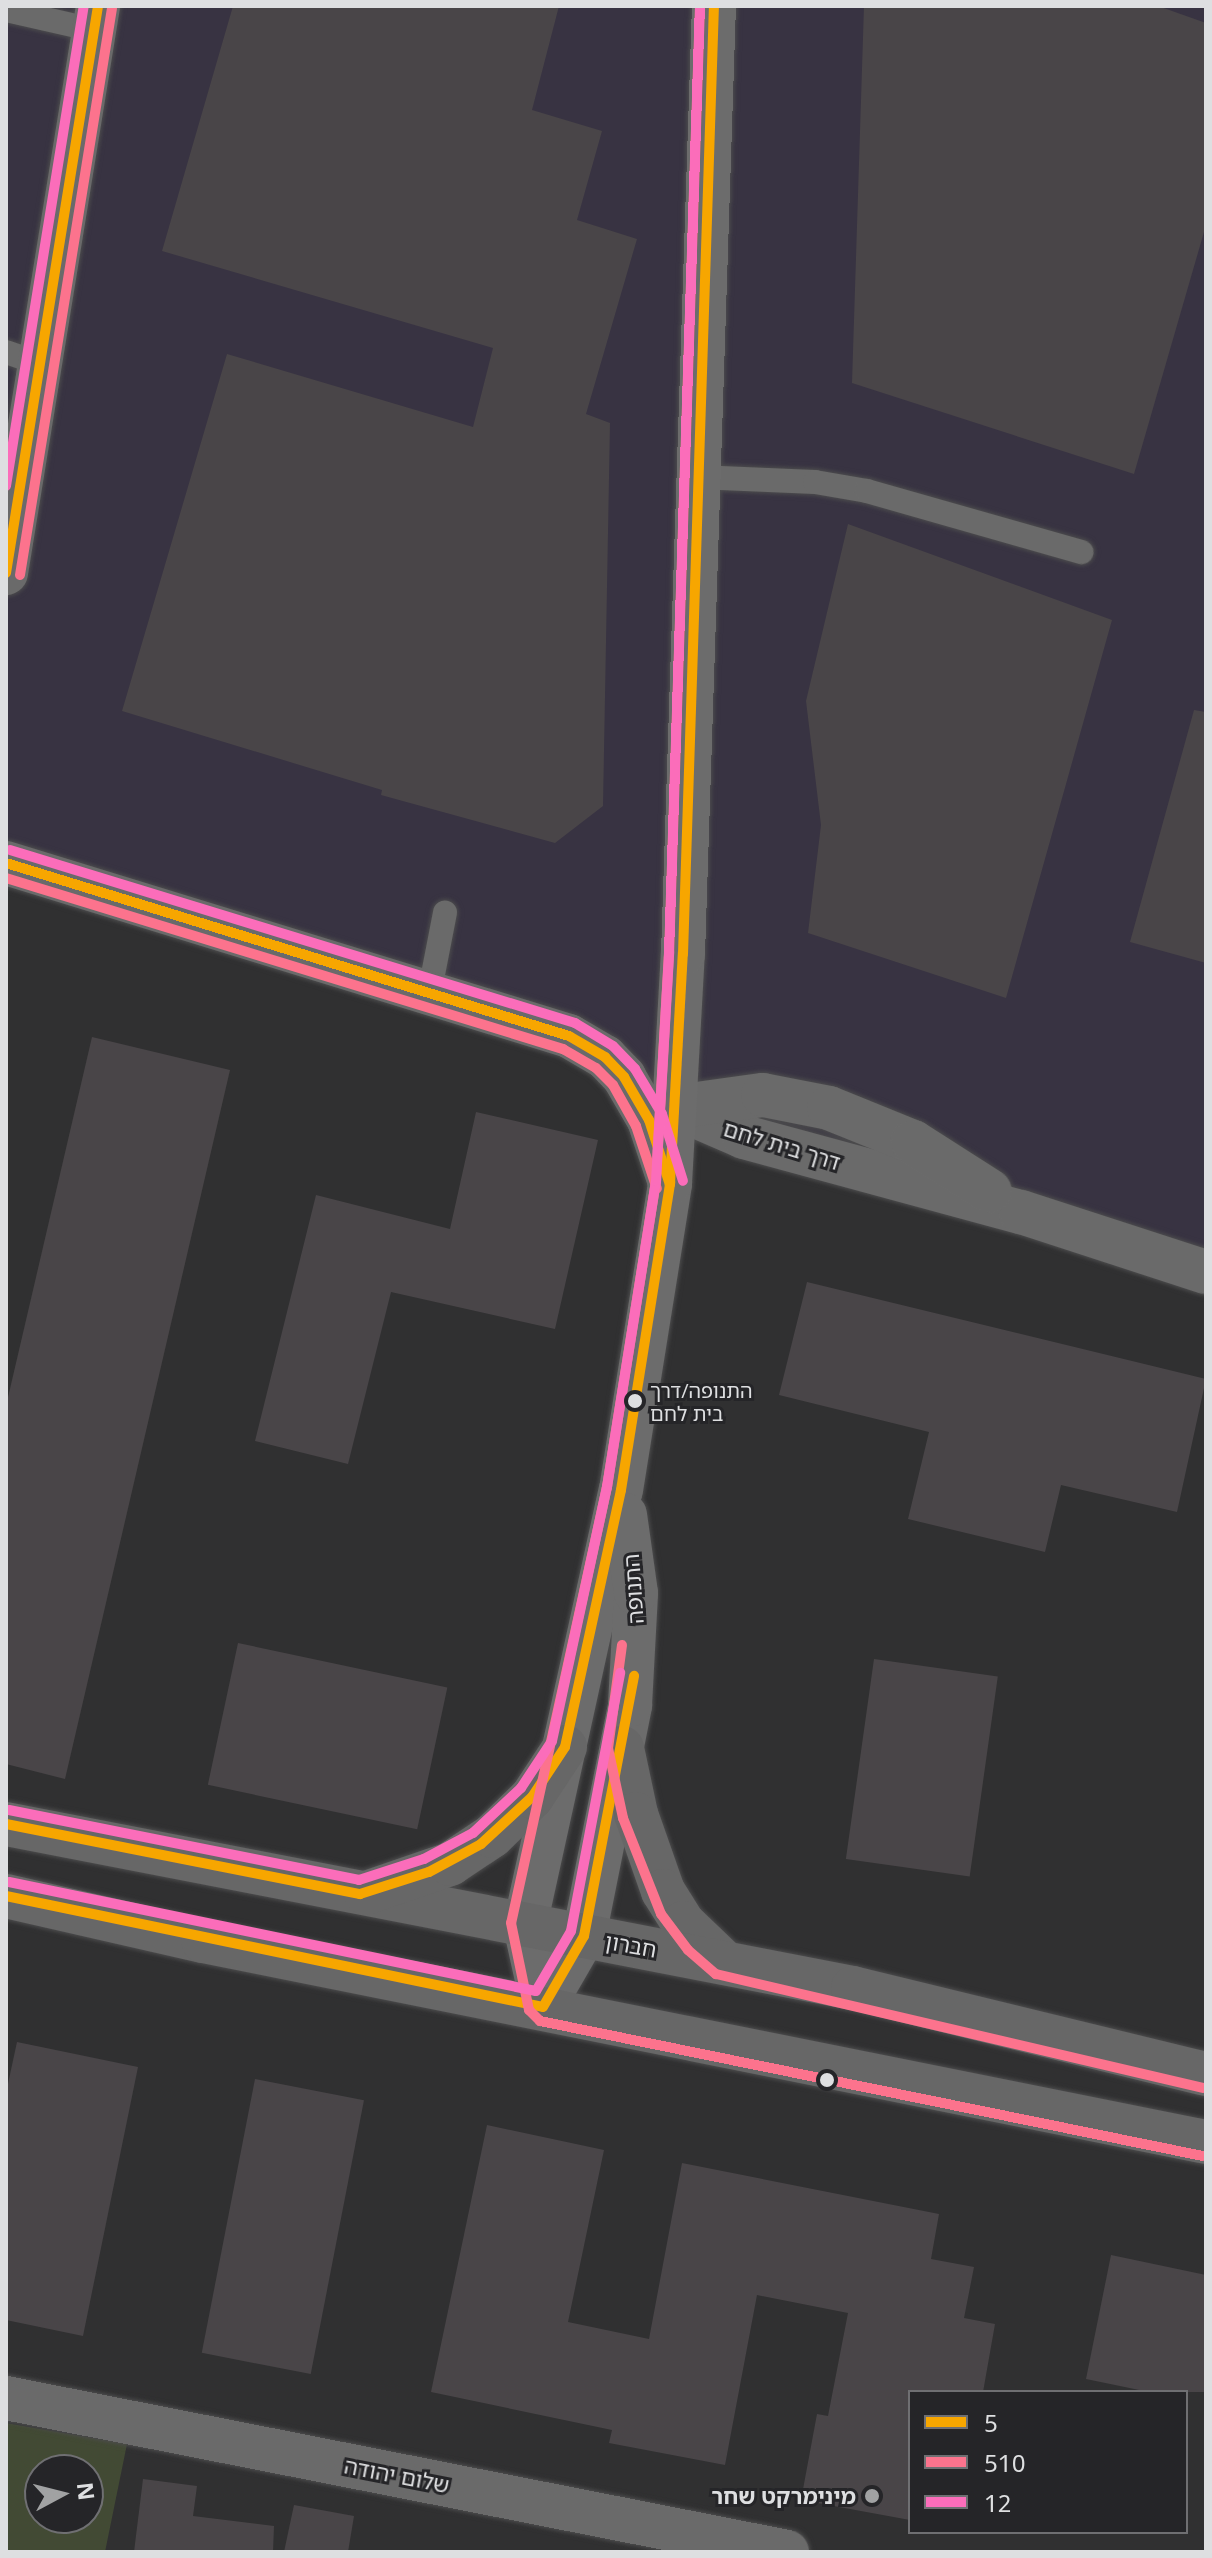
<!DOCTYPE html>
<html>
<head>
<meta charset="utf-8">
<style>
  body { margin:0 }
  #map { position:relative; width:1212px; height:2558px; overflow:hidden; background:#303031; font-family:Georgia,"Noto Sans Hebrew",serif }
  div>[style] { position:absolute }
  .industrial>* { inset:0; background:#383342 }
  .green>* { inset:0; background:#424a34 }
  .building>* { inset:0; background:#494548; transform-origin:0 0 }
  .roads { filter:drop-shadow(0 0 2px #4c4c4d) drop-shadow(0 0 2px #4c4c4d) }
  .lane>* { height:24px; margin:-12px; padding:0 12px; transform-origin:12px; border-radius:12px; background:#6a6a6a }
  .street>* { height:44px; margin:-22px; padding:0 22px; transform-origin:22px; border-radius:22px; background:#6a6a6a }
  .secondary>* { height:44px; margin:-22px; padding:0 22px; transform-origin:22px; border-radius:22px; background:#6c6c6c }
  .highway>* { height:44px; margin:-22px; padding:0 22px; transform-origin:22px; border-radius:22px; background:#676767 }
  .bus-1>* { height:10px; margin:-5px; padding:0 5px; transform-origin:5px; border-radius:5px; background:#f7a600 }
  .bus-2>* { height:10px; margin:-5px; padding:0 5px; transform-origin:5px; border-radius:5px; background:#fc738d }
  .bus-3>* { height:10px; margin:-5px; padding:0 5px; transform-origin:5px; border-radius:5px; background:#fb6dba }
  .dots>* { width:22px; height:22px; translate:-50% -50%; box-sizing:border-box; border:4px solid #252528; border-radius:50% }
  span { translate:-50% -50%; white-space:nowrap; text-align:center; line-height:1.15; -webkit-text-stroke:6px #252528; paint-order:stroke }
  .bus-label { font-size:20px; color:#dedfe1 }
  .left { translate:0 -50%; text-align:left }
  .street-label { font-size:22px; color:#dedfe1 }
  .poi-label { font-size:22px; color:#dedfe1; font-weight:700 }
  .right { translate:-100% -50%; text-align:right }
  .frame { position:absolute; inset:0; border:8px solid #dedfe1; pointer-events:none }
  .legend { position:absolute; left:908px; top:2390px; width:280px; height:144px; box-sizing:border-box; background:#252528; border:2px solid #6f6f72; margin:0; padding:10px 14px; list-style:none; font-size:24px; color:#dedfe1 }
  .legend li { display:flex; align-items:center; gap:16px; height:40px }
  .legend b { width:40px; border:2px solid #6f6f72 }
  .north { position:absolute; left:24px; top:2454px; width:80px; height:80px; box-sizing:border-box; background:#252528; border:2px solid #6f6f72; border-radius:50%; rotate:83deg; font-size:22px; font-weight:700; line-height:32px; text-align:center; color:#dedfe1 }
  .north::after { content:''; display:block; margin:auto; width:28px; height:36px; background:#a1a2a3; clip-path:polygon(50% 0,100% 100%,50% 72%,0 100%) }
</style>
</head>
<body>
<div id="map">
  <div class="industrial">
    <i style="clip-path:polygon(6px 6px,1206px 6px,1206px 1271px,730px 1124px,429px 995px,6px 863px)"></i>
  </div>
  <div class="green">
    <i style="clip-path:polygon(evenodd,6px 2423px,127px 2444px,105px 2552px,6px 2552px,6px 2423px,40px 2470px,88px 2470px,88px 2518px,40px 2518px,40px 2470px)"></i>
  </div>
  <div class="building">
    <i style="clip-path:polygon(233px 6px,559px 6px,532px 110px,602px 131px,577px 220px,637px 239px,586px 414px,610px 423px,603px 806px,555px 843px,381px 795px,382px 790px,122px 711px,227px 354px,473px 427px,493px 348px,162px 251px)"></i>
    <i style="clip-path:polygon(864px 6px,1158px 6px,1206px 23px,1206px 225px,1134px 474px,852px 383px)"></i>
    <i style="clip-path:polygon(848px 524px,1112px 620px,1006px 998px,808px 933px,821px 825px,806px 701px)"></i>
    <i style="clip-path:polygon(1194px 710px,1206px 712px,1206px 963px,1130px 942px)"></i>
    <i style="clip-path:polygon(92px 1037px,230px 1070px,65px 1779px,6px 1764px,6px 1406px)"></i>
    <i style="clip-path:polygon(476px 1112px,598px 1140px,555px 1329px,391px 1292px,348px 1464px,255px 1441px,316px 1195px,450px 1229px)"></i>
    <i style="clip-path:polygon(807px 1282px,1206px 1379px,1177px 1512px,1061px 1485px,1045px 1552px,908px 1519px,929px 1432px,779px 1395px)"></i>
    <i style="left:238px;top:1643px;width:214px;height:145px;rotate:12deg"></i>
    <i style="left:874px;top:1659px;width:125px;height:202px;rotate:8deg"></i>
    <i style="clip-path:polygon(17px 2042px,138px 2067px,83px 2336px,6px 2320px,6px 2093px)"></i>
    <i style="left:255px;top:2079px;width:111px;height:279px;rotate:11deg"></i>
    <i style="clip-path:polygon(487px 2125px,604px 2150px,568px 2322px,649px 2339px,682px 2163px,939px 2214px,931px 2259px,974px 2267px,964px 2318px,995px 2324px,983px 2392px,910px 2392px,910px 2520px,801px 2500px,817px 2414px,828px 2416px,848px 2313px,757px 2295px,725px 2465px,609px 2443px,612px 2430px,431px 2392px)"></i>
    <i style="clip-path:polygon(1111px 2255px,1206px 2275px,1206px 2392px,1149px 2392px,1086px 2379px)"></i>
    <i style="clip-path:polygon(143px 2479px,197px 2486px,193px 2516px,274px 2526px,273px 2552px,134px 2552px)"></i>
    <i style="clip-path:polygon(294px 2505px,354px 2516px,348px 2552px,284px 2552px)"></i>
  </div>
  <div class="roads">
    <div class="lane">
      <i style="left:6px;top:10px;width:90px;rotate:12.8deg"></i>
      <i style="left:6px;top:352px;width:37px;rotate:19deg"></i>
      <i style="left:697px;top:477px;width:118px;rotate:2.4deg"></i>
      <i style="left:815px;top:482px;width:53px;rotate:9.8deg"></i>
      <i style="left:867px;top:491px;width:223px;rotate:15.9deg"></i>
      <i style="left:429px;top:995px;width:84px;rotate:-79deg"></i>
    </div>
    <div class="street">
      <i style="left:6px;top:573px;width:574px;rotate:-80.78deg"></i>
      <i style="left:6px;top:863px;width:589px;rotate:17.08deg"></i>
      <i style="left:569px;top:1036px;width:42px;rotate:30.3deg"></i>
      <i style="left:605px;top:1057px;width:28px;rotate:46deg"></i>
      <i style="left:624px;top:1077px;width:50px;rotate:59.8deg"></i>
      <i style="left:649px;top:1120px;width:66px;rotate:71.6deg"></i>
      <i style="left:675px;top:1107px;width:75px;rotate:23.5deg"></i>
      <i style="left:744px;top:1137px;width:287px;rotate:15.2deg"></i>
      <i style="left:1021px;top:1212px;width:194px;rotate:18deg"></i>
      <i style="left:675px;top:1107px;width:89px;rotate:-7.8deg"></i>
      <i style="left:763px;top:1095px;width:67px;rotate:11.1deg"></i>
      <i style="left:829px;top:1108px;width:91px;rotate:22deg"></i>
      <i style="left:913px;top:1142px;width:91px;rotate:32.5deg"></i>
      <i style="left:6px;top:2398px;width:796px;rotate:11.15deg"></i>
    </div>
    <div class="secondary">
      <i style="left:543px;top:2007px;width:84px;rotate:-102.4deg"></i>
      <i style="left:525px;top:1925px;width:445px;rotate:-77.6deg"></i>
      <i style="left:621px;top:1490px;width:311px;rotate:-80.9deg"></i>
      <i style="left:670px;top:1183px;width:229px;rotate:-86.8deg"></i>
      <i style="left:683px;top:954px;width:949px;rotate:-88.13deg"></i>
      <i style="left:543px;top:2007px;width:82px;rotate:-60deg"></i>
      <i style="left:584px;top:1936px;width:236px;rotate:-78.7deg"></i>
      <i style="left:630px;top:1705px;width:112px;rotate:-86.9deg"></i>
      <i style="left:636px;top:1593px;width:79px;rotate:-98deg"></i>
    </div>
    <div class="highway">
      <i style="left:622px;top:1748px;width:67px;rotate:78deg"></i>
      <i style="left:636px;top:1814px;width:82px;rotate:70.7deg"></i>
      <i style="left:663px;top:1891px;width:38px;rotate:58deg"></i>
      <i style="left:683px;top:1923px;width:57px;rotate:43.6deg"></i>
      <i style="left:6px;top:1824px;width:863px;rotate:10.96deg"></i>
      <i style="left:853px;top:1988px;width:363px;rotate:13.7deg"></i>
      <i style="left:366px;top:1893px;width:89px;rotate:-19deg"></i>
      <i style="left:450px;top:1864px;width:50px;rotate:-33.7deg"></i>
      <i style="left:492px;top:1836px;width:56px;rotate:-44.3deg"></i>
      <i style="left:532px;top:1797px;width:60px;rotate:-56.6deg"></i>
      <i style="left:6px;top:1896px;width:202px;rotate:12.9deg"></i>
      <i style="left:203px;top:1941px;width:1023px;rotate:11.33deg"></i>
    </div>
  </div>
  <div class="bus-1">
    <i style="left:6px;top:573px;width:574px;rotate:-80.78deg"></i>
    <i style="left:6px;top:863px;width:589px;rotate:17.08deg"></i>
    <i style="left:569px;top:1036px;width:42px;rotate:30.3deg"></i>
    <i style="left:605px;top:1057px;width:28px;rotate:46deg"></i>
    <i style="left:624px;top:1077px;width:50px;rotate:59.8deg"></i>
    <i style="left:649px;top:1120px;width:68px;rotate:72.1deg"></i>
    <i style="left:6px;top:1824px;width:361px;rotate:11.2deg"></i>
    <i style="left:360px;top:1894px;width:72px;rotate:-17.7deg"></i>
    <i style="left:429px;top:1872px;width:59px;rotate:-28.3deg"></i>
    <i style="left:481px;top:1844px;width:69px;rotate:-42.7deg"></i>
    <i style="left:532px;top:1797px;width:60px;rotate:-56.6deg"></i>
    <i style="left:565px;top:1747px;width:263px;rotate:-77.7deg"></i>
    <i style="left:621px;top:1490px;width:311px;rotate:-80.9deg"></i>
    <i style="left:670px;top:1183px;width:229px;rotate:-86.8deg"></i>
    <i style="left:683px;top:954px;width:949px;rotate:-88.13deg"></i>
    <i style="left:6px;top:1896px;width:548px;rotate:11.68deg"></i>
    <i style="left:543px;top:2007px;width:82px;rotate:-60deg"></i>
    <i style="left:584px;top:1936px;width:265px;rotate:-79.1deg"></i>
  </div>
  <div class="bus-2">
    <i style="left:700px;top:6px;width:948px;rotate:91.87deg"></i>
    <i style="left:669px;top:953px;width:228px;rotate:93.3deg"></i>
    <i style="left:656px;top:1181px;width:310px;rotate:99.1deg"></i>
    <i style="left:607px;top:1487px;width:446px;rotate:102.4deg"></i>
    <i style="left:511px;top:1923px;width:89px;rotate:78.3deg"></i>
    <i style="left:529px;top:2010px;width:16px;rotate:45deg"></i>
    <i style="left:540px;top:2021px;width:677px;rotate:11.51deg"></i>
    <i style="left:20px;top:575px;width:574px;rotate:-80.78deg"></i>
    <i style="left:6px;top:878px;width:583px;rotate:17.07deg"></i>
    <i style="left:563px;top:1049px;width:38px;rotate:30deg"></i>
    <i style="left:596px;top:1068px;width:24px;rotate:45deg"></i>
    <i style="left:613px;top:1085px;width:47px;rotate:60.7deg"></i>
    <i style="left:636px;top:1126px;width:66px;rotate:71.6deg"></i>
    <i style="left:622px;top:1645px;width:104px;rotate:97.7deg"></i>
    <i style="left:608px;top:1748px;width:72px;rotate:77.9deg"></i>
    <i style="left:623px;top:1818px;width:103px;rotate:68.4deg"></i>
    <i style="left:661px;top:1914px;width:45px;rotate:53.1deg"></i>
    <i style="left:688px;top:1950px;width:37px;rotate:41deg"></i>
    <i style="left:716px;top:1974px;width:500px;rotate:13.17deg"></i>
  </div>
  <div class="bus-3">
    <i style="left:6px;top:486px;width:486px;rotate:-80.8deg"></i>
    <i style="left:10px;top:850px;width:591px;rotate:17.02deg"></i>
    <i style="left:575px;top:1023px;width:44px;rotate:31.2deg"></i>
    <i style="left:613px;top:1046px;width:32px;rotate:46deg"></i>
    <i style="left:635px;top:1069px;width:52px;rotate:59deg"></i>
    <i style="left:662px;top:1114px;width:70px;rotate:72.6deg"></i>
    <i style="left:9px;top:1810px;width:357px;rotate:11.3deg"></i>
    <i style="left:359px;top:1880px;width:68px;rotate:-17.9deg"></i>
    <i style="left:424px;top:1859px;width:55px;rotate:-28deg"></i>
    <i style="left:473px;top:1833px;width:66px;rotate:-43.2deg"></i>
    <i style="left:521px;top:1788px;width:56px;rotate:-56.6deg"></i>
    <i style="left:552px;top:1741px;width:260px;rotate:-77.8deg"></i>
    <i style="left:607px;top:1487px;width:310px;rotate:-80.9deg"></i>
    <i style="left:656px;top:1181px;width:228px;rotate:-86.7deg"></i>
    <i style="left:669px;top:953px;width:948px;rotate:-88.13deg"></i>
    <i style="left:9px;top:1882px;width:538px;rotate:11.69deg"></i>
    <i style="left:536px;top:1991px;width:69px;rotate:-59.7deg"></i>
    <i style="left:571px;top:1931px;width:263px;rotate:-79.2deg"></i>
  </div>
  <div class="dots">
    <i style="left:635px;top:1401px;background:#dedfe1"></i>
    <i style="left:827px;top:2080px;background:#dedfe1"></i>
    <i style="left:872px;top:2496px;background:#a1a2a3"></i>
  </div>
  <div class="bus-label">
    <span class="left" style="left:650px;top:1402px">התנופה/דרך<br>בית לחם</span>
  </div>
  <div class="street-label">
    <span style="left:782px;top:1145px;rotate:17deg">דרך בית לחם</span>
    <span style="left:633px;top:1589px;rotate:-94deg">התנופה</span>
    <span style="left:631px;top:1945px;rotate:10deg">חברון</span>
    <span style="left:397px;top:2475px;rotate:11deg">שלום יהודה</span>
  </div>
  <div class="poi-label">
    <span class="right" style="left:856px;top:2496px">מינימרקט שחר</span>
  </div>
  <div class="frame"></div>
  <ul class="legend">
  <li><b style="height:10px;background:#f7a600"></b>5</li>
  <li><b style="height:10px;background:#fc738d"></b>510</li>
  <li><b style="height:10px;background:#fb6dba"></b>12</li>
  </ul>
  <div class="north">N</div>
</div>
</body>
</html>
